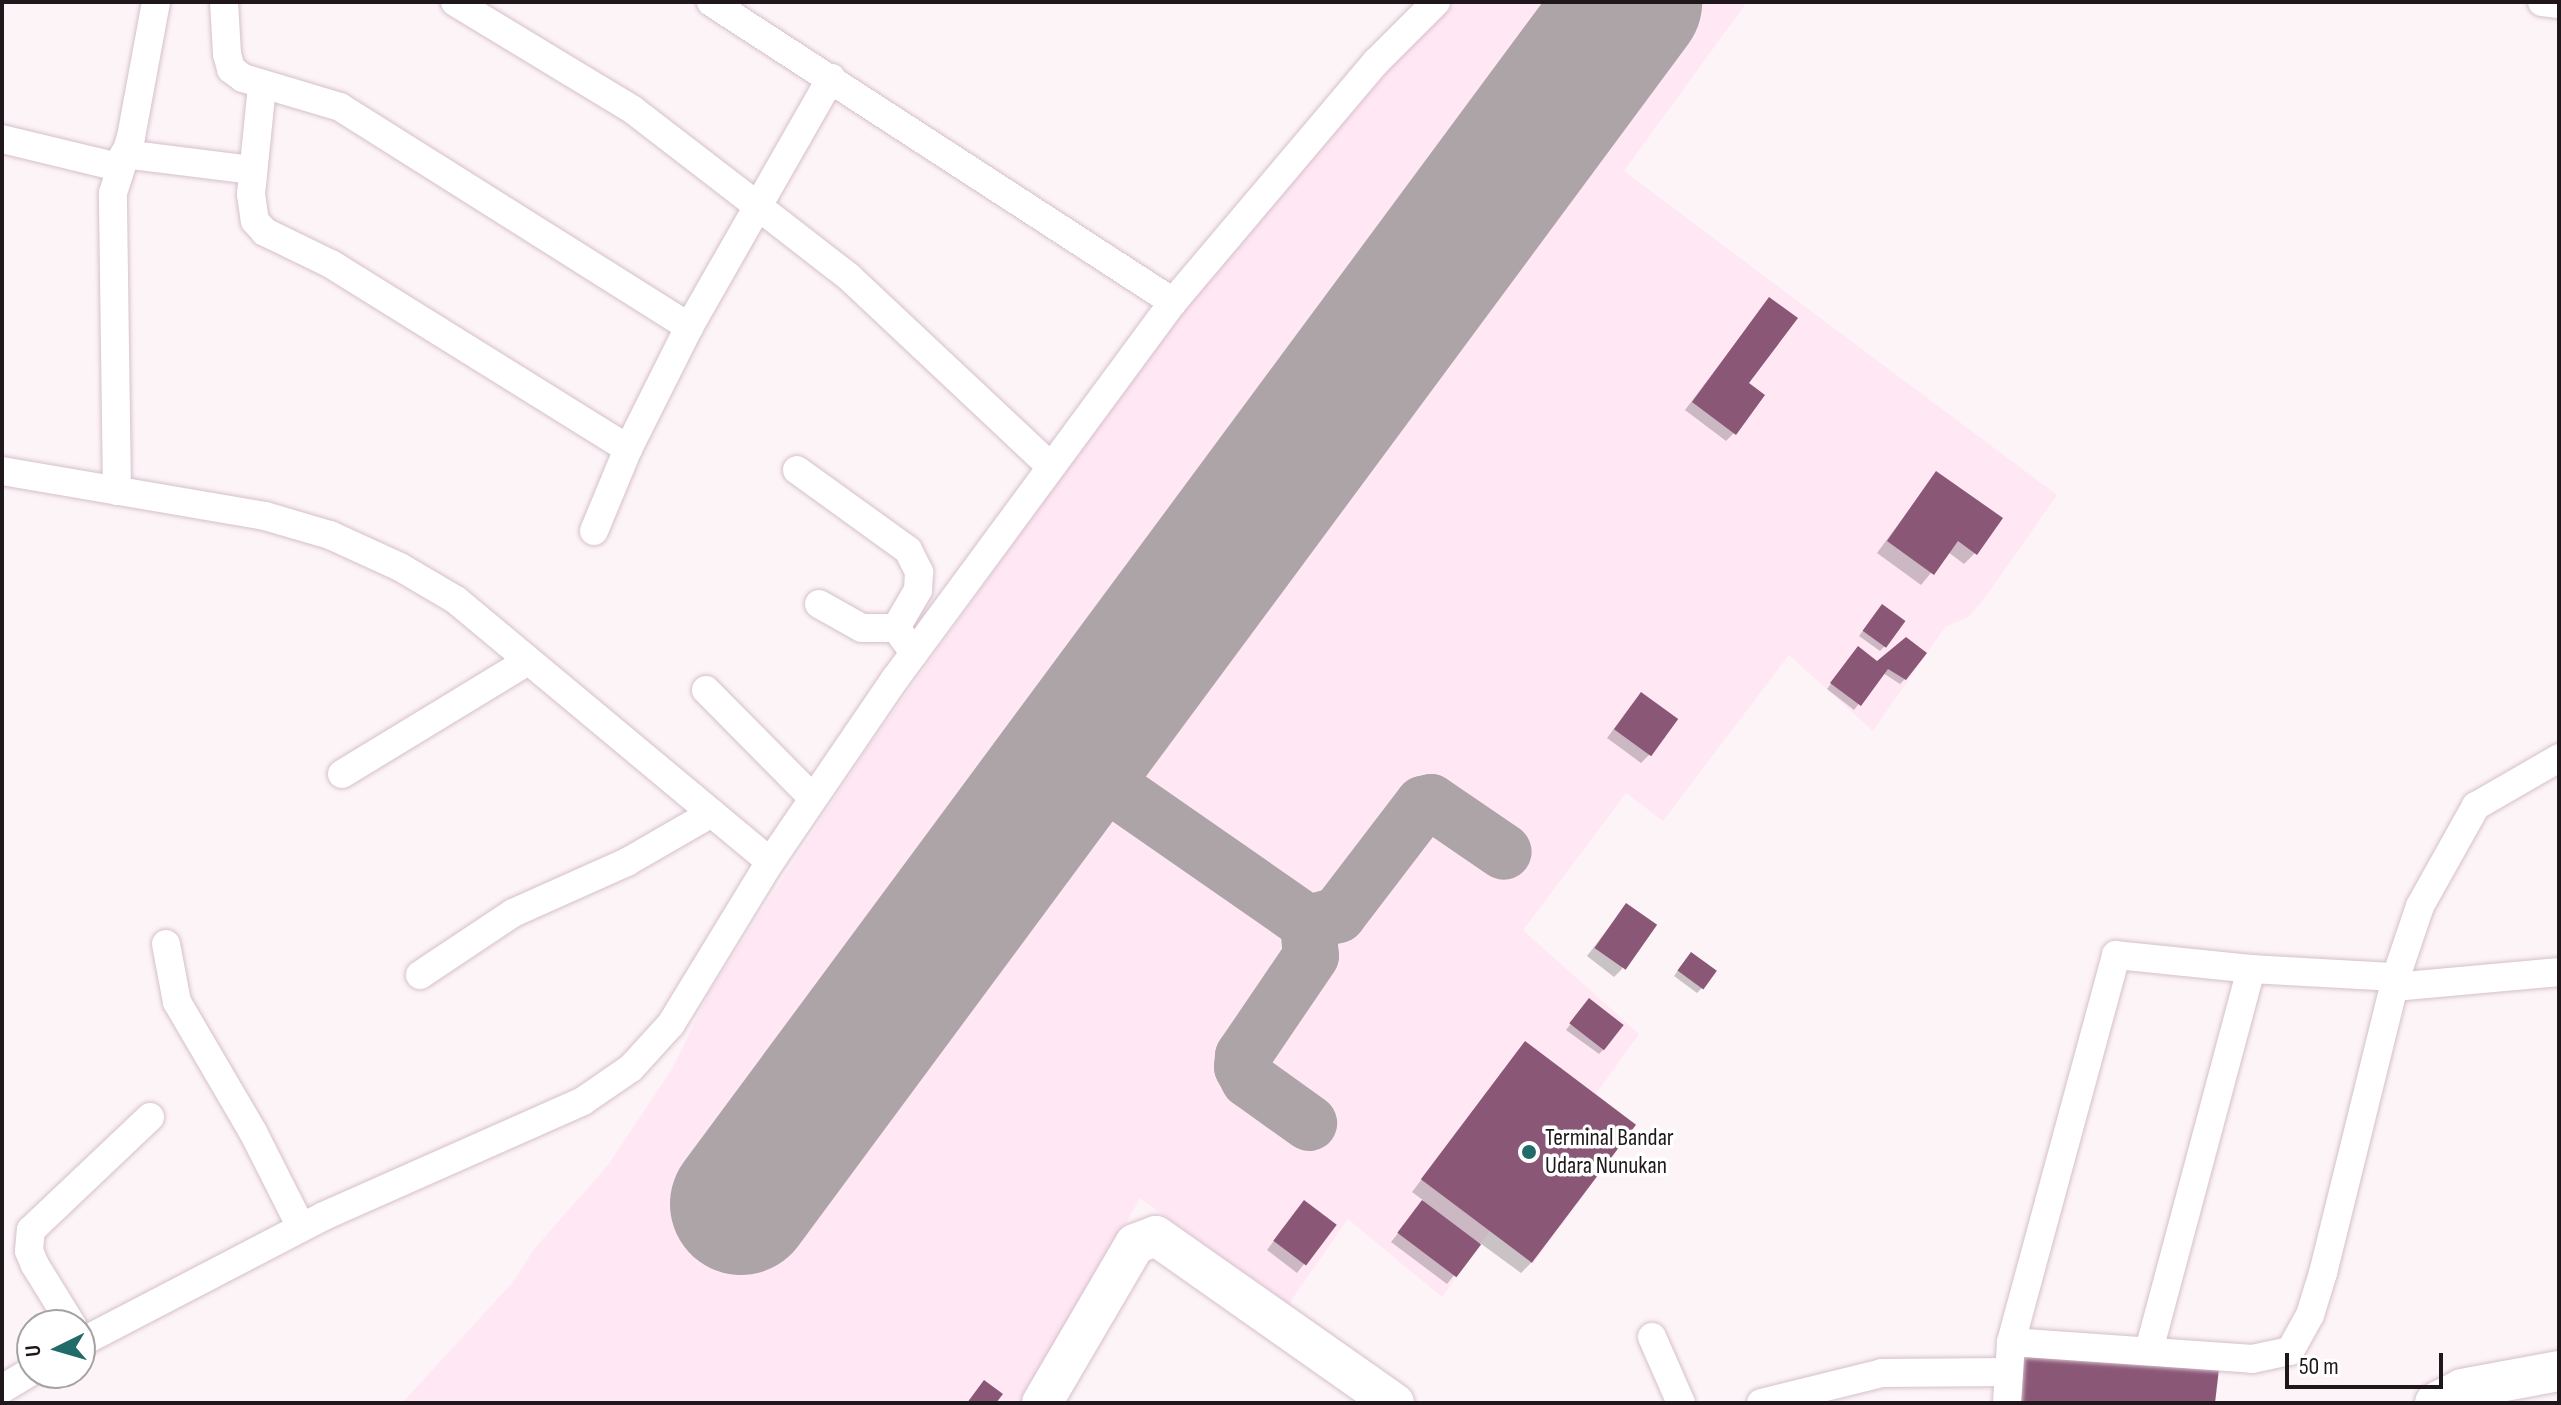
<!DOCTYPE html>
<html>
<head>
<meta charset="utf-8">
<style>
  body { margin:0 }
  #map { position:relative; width:2561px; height:1405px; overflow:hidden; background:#fdf4f8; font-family:"Sofia Sans Condensed",sans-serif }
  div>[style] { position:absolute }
  .built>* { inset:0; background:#ffe7f4 }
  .shadow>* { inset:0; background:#0003 }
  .taxiway>* { height:56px; margin:-28px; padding:0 28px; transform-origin:28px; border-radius:28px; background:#ada4a8 }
  .runway>* { height:142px; margin:-71px; padding:0 71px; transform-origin:71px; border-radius:71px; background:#ada4a8 }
  .building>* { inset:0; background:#8b5776; transform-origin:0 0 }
  .roads { filter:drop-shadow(0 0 2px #d5c0cb) drop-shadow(0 0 2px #d5c0cb) }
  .minor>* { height:28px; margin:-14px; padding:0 14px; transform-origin:14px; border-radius:14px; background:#fff }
  .highway>* { height:40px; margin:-20px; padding:0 20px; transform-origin:20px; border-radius:20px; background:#fff }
  .dots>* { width:22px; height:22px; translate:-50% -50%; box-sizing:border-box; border:4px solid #fff; border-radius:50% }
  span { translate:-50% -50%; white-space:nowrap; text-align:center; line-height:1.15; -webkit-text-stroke:7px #fff; paint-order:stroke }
  .poi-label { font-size:24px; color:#1f171b }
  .left { translate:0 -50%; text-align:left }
  .frame { position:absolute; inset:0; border:4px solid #1f171b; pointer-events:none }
  .north { position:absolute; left:16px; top:1309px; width:80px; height:80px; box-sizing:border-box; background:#fff; border:2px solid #a5a2a4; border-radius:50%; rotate:265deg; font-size:22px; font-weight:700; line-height:32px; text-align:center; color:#1f171b }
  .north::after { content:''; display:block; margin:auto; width:28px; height:36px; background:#216c68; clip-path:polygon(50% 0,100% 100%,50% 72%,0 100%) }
  .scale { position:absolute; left:2285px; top:1353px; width:158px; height:36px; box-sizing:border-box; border:4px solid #1f171b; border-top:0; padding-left:10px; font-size:24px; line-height:28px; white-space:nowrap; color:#1f171b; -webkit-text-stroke:6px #fff; paint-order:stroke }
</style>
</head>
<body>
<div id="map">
  <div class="built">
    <i style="clip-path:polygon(1458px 2px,1747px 2px,1624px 171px,2057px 495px,1984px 599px,1968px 617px,1945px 627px,1873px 731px,1789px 655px,1663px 821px,1626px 793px,1523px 930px,1639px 1034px,1596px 1094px,1636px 1125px,1533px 1264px,1490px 1231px,1442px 1297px,1348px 1219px,1288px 1305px,1140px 1198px,1025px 1403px,402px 1403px,512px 1283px,535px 1248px,608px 1165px,672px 1069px,710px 991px,864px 753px,1165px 331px,1372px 77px)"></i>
  </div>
  <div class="shadow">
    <i style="clip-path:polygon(1769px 299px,1734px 433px,1726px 441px,1685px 410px)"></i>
    <i style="clip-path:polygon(1936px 473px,1975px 553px,1964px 564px,1948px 552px,1921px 585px,1877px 553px)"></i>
    <i style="clip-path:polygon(1877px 611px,1885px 646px,1880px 651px,1859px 636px)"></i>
    <i style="clip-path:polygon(1906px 640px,1905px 679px,1900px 684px,1883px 673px,1854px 710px,1827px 689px,1853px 654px,1878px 664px)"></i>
    <i style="clip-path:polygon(1633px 703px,1649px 755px,1641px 763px,1607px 738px)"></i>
    <i style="clip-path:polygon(1626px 905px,1622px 969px,1614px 977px,1587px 956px)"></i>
    <i style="clip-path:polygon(1686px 959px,1702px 988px,1697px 993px,1674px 976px)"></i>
    <i style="clip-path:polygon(1584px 1006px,1604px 1049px,1599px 1054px,1566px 1030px)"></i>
    <i style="clip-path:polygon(1525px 1043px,1532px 1262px,1521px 1273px,1480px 1243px,1447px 1284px,1391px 1242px,1424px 1201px,1412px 1192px)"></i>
    <i style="clip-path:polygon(1296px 1211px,1334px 1226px,1297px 1273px,1267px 1250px)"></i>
  </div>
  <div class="taxiway">
    <i style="left:1099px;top:721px;width:37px;rotate:87deg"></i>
    <i style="left:1101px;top:758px;width:31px;rotate:69deg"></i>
    <i style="left:1044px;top:794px;width:31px;rotate:-15deg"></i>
    <i style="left:1074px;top:786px;width:38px;rotate:2deg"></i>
    <i style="left:1112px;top:787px;width:239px;rotate:34.8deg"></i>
    <i style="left:1308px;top:923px;width:33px;rotate:85deg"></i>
    <i style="left:1311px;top:956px;width:121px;rotate:124.2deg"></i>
    <i style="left:1243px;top:1056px;width:11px;rotate:95deg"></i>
    <i style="left:1242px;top:1067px;width:15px;rotate:62deg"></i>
    <i style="left:1249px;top:1080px;width:74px;rotate:35.6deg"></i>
    <i style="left:1308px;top:923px;width:31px;rotate:-15deg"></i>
    <i style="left:1338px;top:915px;width:140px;rotate:-52.6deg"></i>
    <i style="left:1423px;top:804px;width:8px;rotate:-14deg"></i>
    <i style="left:1431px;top:802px;width:88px;rotate:34.4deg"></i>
  </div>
  <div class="runway">
    <i style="left:741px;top:1204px;width:1496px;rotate:-53.48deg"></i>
  </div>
  <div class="building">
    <i style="clip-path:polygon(1769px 297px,1798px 318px,1749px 383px,1765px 395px,1736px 435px,1692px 402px)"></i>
    <i style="clip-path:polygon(1936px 471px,2003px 518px,1977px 555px,1958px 541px,1934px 575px,1887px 541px)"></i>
    <i style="left:1882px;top:604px;width:29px;height:33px;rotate:36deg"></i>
    <i style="clip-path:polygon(1906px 637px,1927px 653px,1906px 680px,1888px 669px,1861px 706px,1830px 683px,1858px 646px,1877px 661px)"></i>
    <i style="left:1641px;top:692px;width:46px;height:46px;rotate:36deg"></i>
    <i style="left:1626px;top:903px;width:38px;height:55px;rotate:35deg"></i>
    <i style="left:1691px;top:952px;width:32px;height:23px;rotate:36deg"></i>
    <i style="left:1589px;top:998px;width:44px;height:32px;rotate:38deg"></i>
    <i style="left:1525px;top:1041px;width:139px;height:173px;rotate:37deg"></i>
    <i style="left:1304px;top:1200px;width:41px;height:51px;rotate:37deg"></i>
    <i style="left:1422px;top:1200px;width:74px;height:41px;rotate:37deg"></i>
    <i style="clip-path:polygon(2015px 1355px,2219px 1369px,2215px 1403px,2015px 1403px)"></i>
    <i style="clip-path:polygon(984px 1380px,1003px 1394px,996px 1403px,967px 1403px)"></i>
  </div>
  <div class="roads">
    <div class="minor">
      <i style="left:224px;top:2px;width:52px;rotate:86.7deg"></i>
      <i style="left:227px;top:54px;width:16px;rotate:75deg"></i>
      <i style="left:231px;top:69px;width:15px;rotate:37deg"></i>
      <i style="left:243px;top:78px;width:101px;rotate:16.6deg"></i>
      <i style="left:340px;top:107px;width:413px;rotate:32.2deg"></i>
      <i style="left:689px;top:327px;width:287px;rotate:-60.3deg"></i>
      <i style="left:455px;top:2px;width:208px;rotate:31.2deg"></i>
      <i style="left:633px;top:110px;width:154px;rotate:37.6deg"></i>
      <i style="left:755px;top:204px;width:119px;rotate:37.8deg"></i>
      <i style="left:849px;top:277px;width:277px;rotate:43.2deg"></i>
      <i style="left:711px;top:2px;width:551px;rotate:33deg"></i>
      <i style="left:2542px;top:2px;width:17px;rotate:7deg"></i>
      <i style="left:262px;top:86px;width:109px;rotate:95.8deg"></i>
      <i style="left:251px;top:194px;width:27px;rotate:82deg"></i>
      <i style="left:255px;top:221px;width:15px;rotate:48deg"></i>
      <i style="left:265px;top:232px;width:73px;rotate:25.9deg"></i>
      <i style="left:331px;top:264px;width:350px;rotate:31.9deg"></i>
      <i style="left:628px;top:449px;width:136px;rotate:-63.4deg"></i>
      <i style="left:2px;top:139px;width:120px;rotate:13.5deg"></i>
      <i style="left:124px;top:154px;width:130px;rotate:7.1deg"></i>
      <i style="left:797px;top:470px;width:137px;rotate:35.8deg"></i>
      <i style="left:908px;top:550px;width:25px;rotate:63deg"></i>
      <i style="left:919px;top:572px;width:18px;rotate:93deg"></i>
      <i style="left:918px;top:590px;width:44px;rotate:120.1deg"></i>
      <i style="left:896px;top:628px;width:31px;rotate:54deg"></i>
      <i style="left:2px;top:471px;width:267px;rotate:9.7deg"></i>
      <i style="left:265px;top:516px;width:68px;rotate:16.3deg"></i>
      <i style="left:330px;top:535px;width:77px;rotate:24.6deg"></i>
      <i style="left:400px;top:567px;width:65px;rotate:30.5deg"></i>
      <i style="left:456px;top:600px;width:409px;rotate:39.8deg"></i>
      <i style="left:117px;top:491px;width:298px;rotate:-90.8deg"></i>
      <i style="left:113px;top:193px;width:59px;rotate:-72.2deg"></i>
      <i style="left:131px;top:137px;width:137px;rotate:-79.5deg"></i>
      <i style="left:594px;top:531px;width:89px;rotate:-67.5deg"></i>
      <i style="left:819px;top:604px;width:49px;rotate:29.2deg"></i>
      <i style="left:862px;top:628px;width:34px"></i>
      <i style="left:706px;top:690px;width:151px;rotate:45.3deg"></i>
      <i style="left:342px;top:774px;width:218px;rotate:-31.3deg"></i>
      <i style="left:166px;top:944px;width:59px;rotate:79.3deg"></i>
      <i style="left:177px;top:1002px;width:151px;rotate:59.7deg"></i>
      <i style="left:253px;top:1132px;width:106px;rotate:63.2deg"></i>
      <i style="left:420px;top:975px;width:112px;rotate:-33.7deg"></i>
      <i style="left:513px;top:913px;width:125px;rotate:-24.1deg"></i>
      <i style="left:627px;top:862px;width:98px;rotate:-30deg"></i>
      <i style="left:2394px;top:987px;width:166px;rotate:-5.2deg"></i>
      <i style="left:72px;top:1325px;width:70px;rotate:-121.7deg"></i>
      <i style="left:35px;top:1265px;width:15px;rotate:-113deg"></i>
      <i style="left:29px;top:1251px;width:21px;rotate:-85deg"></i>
      <i style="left:31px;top:1230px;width:164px;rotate:-43.5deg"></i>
      <i style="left:1652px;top:1337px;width:72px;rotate:66.3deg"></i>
      <i style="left:2011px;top:1342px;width:242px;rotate:4deg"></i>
      <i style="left:2252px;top:1359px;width:39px;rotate:-12deg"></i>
      <i style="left:2290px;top:1351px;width:41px;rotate:-60.9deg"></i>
      <i style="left:2310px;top:1315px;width:44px;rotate:-72.8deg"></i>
      <i style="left:2323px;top:1273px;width:305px;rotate:-76.1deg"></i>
      <i style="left:2396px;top:977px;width:75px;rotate:-71.3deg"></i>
      <i style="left:2420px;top:906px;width:115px;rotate:-60.8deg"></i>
      <i style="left:2476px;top:806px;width:96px;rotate:-30deg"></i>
      <i style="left:80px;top:1343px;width:275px;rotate:-27.5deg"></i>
      <i style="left:324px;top:1216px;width:283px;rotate:-23.9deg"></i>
      <i style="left:583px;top:1101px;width:58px;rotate:-34.5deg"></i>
      <i style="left:631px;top:1068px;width:59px;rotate:-47.7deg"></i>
      <i style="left:671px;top:1024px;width:190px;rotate:-58.6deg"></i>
      <i style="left:770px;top:862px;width:222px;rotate:-55.7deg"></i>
      <i style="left:895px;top:679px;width:468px;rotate:-53.6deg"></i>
      <i style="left:1173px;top:302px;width:314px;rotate:-49.8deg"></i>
      <i style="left:1376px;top:62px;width:85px;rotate:-45deg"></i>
      <i style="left:2149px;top:1350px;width:394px;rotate:-75deg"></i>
      <i style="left:2251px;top:969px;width:145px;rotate:3.2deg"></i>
      <i style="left:2px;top:1389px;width:35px;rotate:-31deg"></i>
      <i style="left:1761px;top:1403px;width:125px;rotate:-13.9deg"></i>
      <i style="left:1882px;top:1373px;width:126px;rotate:-0.5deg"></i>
      <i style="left:2007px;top:1403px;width:61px;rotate:-86.2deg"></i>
      <i style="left:2011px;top:1342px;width:401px;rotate:-74.8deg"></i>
      <i style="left:2116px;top:955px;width:136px;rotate:5.9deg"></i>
    </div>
    <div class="highway">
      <i style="left:1156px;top:1236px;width:291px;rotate:35.1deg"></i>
      <i style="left:1042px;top:1403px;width:184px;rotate:-59.7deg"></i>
      <i style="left:1135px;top:1244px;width:22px;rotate:-21deg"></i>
      <i style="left:2435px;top:1403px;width:30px;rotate:-27deg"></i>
      <i style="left:2462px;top:1389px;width:99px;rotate:-10.5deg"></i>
    </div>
  </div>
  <div class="dots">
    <i style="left:1529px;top:1152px;background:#216c68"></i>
  </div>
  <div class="poi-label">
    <span class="left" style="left:1545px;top:1152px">Terminal Bandar<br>Udara Nunukan</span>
  </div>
  <div class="frame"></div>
  <div class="north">U</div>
  <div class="scale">50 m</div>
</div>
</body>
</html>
